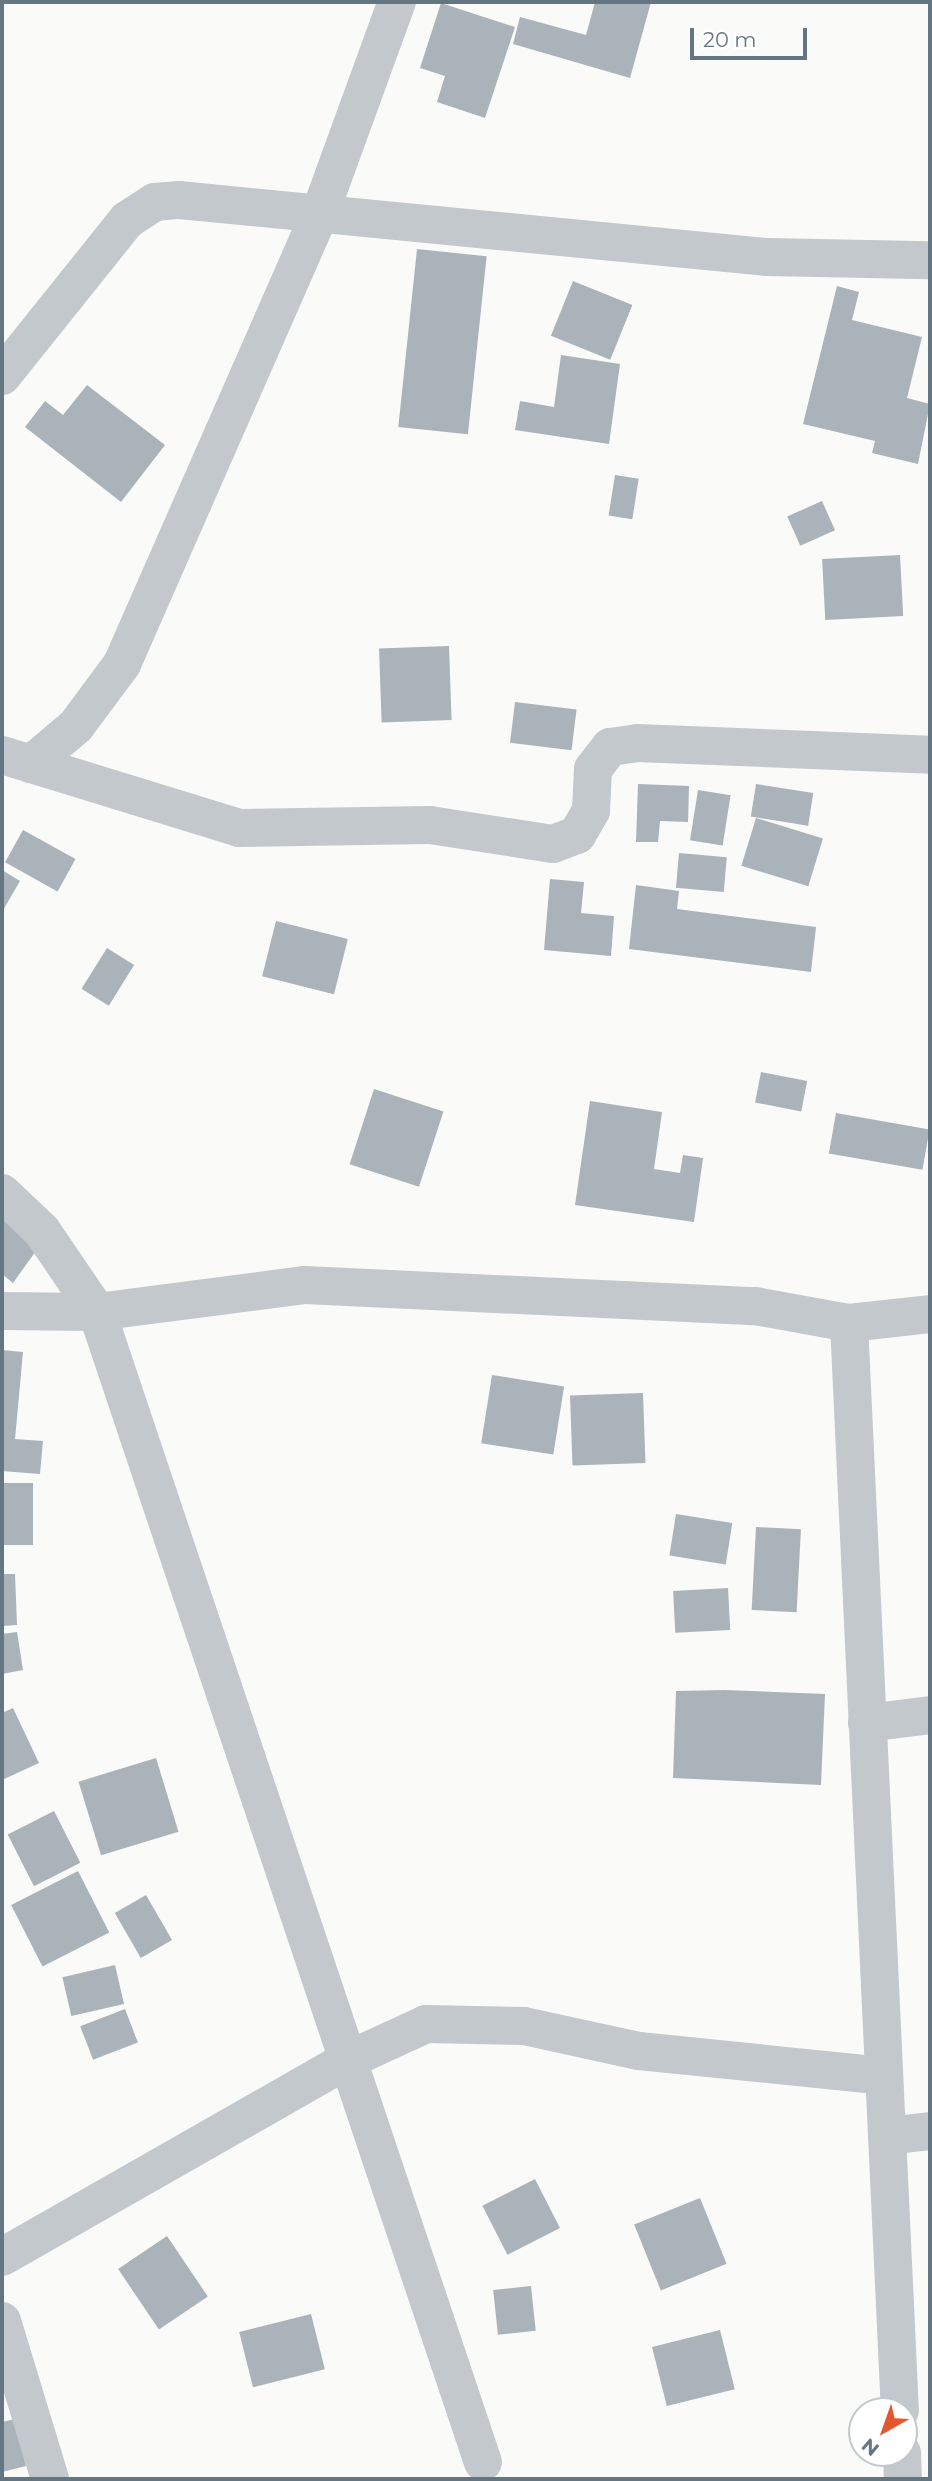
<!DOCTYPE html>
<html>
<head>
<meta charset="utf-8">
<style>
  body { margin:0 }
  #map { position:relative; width:932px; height:2481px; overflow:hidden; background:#fafaf8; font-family:Montserrat,sans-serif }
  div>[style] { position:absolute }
  .building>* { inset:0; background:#aab3b9; transform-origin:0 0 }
  .minor>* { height:38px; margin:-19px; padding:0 19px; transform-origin:19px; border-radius:19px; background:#c3c8cc }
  span { translate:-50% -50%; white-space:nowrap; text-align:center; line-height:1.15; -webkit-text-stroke:7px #fff; paint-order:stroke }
  .frame { position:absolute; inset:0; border:4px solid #657683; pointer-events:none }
  .north { position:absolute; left:848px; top:2397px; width:70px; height:70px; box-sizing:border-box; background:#fff; border:2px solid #c1c8cd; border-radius:50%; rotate:220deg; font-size:19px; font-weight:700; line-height:28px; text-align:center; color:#657683 }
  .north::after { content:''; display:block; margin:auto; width:24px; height:32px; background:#e4572e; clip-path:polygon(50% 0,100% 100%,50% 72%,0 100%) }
  .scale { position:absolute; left:690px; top:28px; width:117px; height:32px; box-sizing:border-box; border:4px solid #657683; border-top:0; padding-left:9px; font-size:21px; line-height:24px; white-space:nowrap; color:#657683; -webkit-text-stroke:5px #fff; paint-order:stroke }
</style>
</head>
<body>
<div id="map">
  <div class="building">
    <i style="clip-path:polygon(595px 2px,651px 2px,630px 78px,513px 44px,520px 17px,586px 35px)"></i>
    <i style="clip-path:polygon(441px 3px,515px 27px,485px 118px,437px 102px,445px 76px,420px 68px)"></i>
    <i style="left:417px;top:249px;width:70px;height:179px;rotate:6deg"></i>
    <i style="left:573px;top:281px;width:64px;height:59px;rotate:22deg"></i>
    <i style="clip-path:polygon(837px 286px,859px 292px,852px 320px,922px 337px,907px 398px,930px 404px,918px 464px,872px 453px,875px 441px,803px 424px)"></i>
    <i style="clip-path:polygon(561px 355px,620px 364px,609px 444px,515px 430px,520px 401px,554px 407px)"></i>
    <i style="clip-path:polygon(87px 385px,165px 445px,121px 502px,25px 427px,45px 401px,63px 415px)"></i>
    <i style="left:615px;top:475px;width:24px;height:41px;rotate:9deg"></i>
    <i style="left:822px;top:501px;width:32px;height:38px;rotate:66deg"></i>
    <i style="left:900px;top:555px;width:61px;height:78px;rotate:87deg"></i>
    <i style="left:449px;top:646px;width:74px;height:70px;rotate:88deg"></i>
    <i style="left:515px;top:702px;width:62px;height:41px;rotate:7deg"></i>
    <i style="clip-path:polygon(638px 784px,689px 786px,688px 822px,660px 821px,658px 842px,636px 842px)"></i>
    <i style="left:756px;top:784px;width:58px;height:33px;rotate:9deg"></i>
    <i style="left:698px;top:790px;width:33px;height:51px;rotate:9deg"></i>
    <i style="left:756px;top:818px;width:70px;height:50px;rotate:17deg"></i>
    <i style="left:23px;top:830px;width:60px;height:37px;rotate:29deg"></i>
    <i style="left:679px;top:853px;width:48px;height:35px;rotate:5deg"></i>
    <i style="clip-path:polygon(2px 870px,20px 881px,2px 912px)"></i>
    <i style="clip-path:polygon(550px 879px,584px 882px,581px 913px,614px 916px,611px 956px,544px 950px)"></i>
    <i style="clip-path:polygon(636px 885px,679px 891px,677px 909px,816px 927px,811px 972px,629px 949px)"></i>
    <i style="left:276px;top:921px;width:74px;height:57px;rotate:14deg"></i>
    <i style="left:107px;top:948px;width:32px;height:48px;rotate:32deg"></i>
    <i style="left:761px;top:1072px;width:47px;height:31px;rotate:11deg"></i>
    <i style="left:374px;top:1089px;width:73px;height:79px;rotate:18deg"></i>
    <i style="clip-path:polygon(590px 1101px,662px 1112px,654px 1169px,680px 1173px,683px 1155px,703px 1158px,694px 1222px,575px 1205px)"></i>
    <i style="left:836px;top:1113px;width:95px;height:41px;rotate:10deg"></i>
    <i style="clip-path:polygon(2px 1212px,43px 1241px,13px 1283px,2px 1274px)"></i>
    <i style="clip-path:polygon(2px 1350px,23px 1352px,15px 1439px,43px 1441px,40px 1474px,2px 1471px)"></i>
    <i style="left:492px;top:1375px;width:73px;height:69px;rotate:9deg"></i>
    <i style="left:643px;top:1393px;width:70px;height:73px;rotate:88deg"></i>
    <i style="left:2px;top:1483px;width:31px;height:62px"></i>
    <i style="left:676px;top:1514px;width:57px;height:42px;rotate:9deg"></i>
    <i style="left:756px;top:1527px;width:45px;height:83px;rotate:3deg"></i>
    <i style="clip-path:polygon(2px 1574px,15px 1574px,17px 1625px,2px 1626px)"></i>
    <i style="left:728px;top:1588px;width:42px;height:55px;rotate:87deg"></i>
    <i style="clip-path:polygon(17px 1632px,23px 1670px,2px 1674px,2px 1634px)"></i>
    <i style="clip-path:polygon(725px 1690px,825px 1694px,821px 1785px,673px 1778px,676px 1691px)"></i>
    <i style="clip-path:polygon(13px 1708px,39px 1763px,2px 1780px,2px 1713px)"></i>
    <i style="left:156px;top:1758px;width:77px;height:81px;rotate:73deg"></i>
    <i style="left:54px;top:1811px;width:58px;height:52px;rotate:63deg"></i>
    <i style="left:78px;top:1871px;width:69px;height:75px;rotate:63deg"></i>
    <i style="left:146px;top:1895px;width:52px;height:36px;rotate:60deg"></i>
    <i style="left:115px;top:1965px;width:40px;height:54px;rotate:77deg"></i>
    <i style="left:125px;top:2009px;width:36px;height:48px;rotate:69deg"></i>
    <i style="left:535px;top:2179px;width:55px;height:59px;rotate:63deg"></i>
    <i style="left:700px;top:2198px;width:71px;height:71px;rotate:68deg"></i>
    <i style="left:167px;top:2236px;width:73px;height:59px;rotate:56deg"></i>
    <i style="left:531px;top:2286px;width:45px;height:38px;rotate:84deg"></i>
    <i style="left:311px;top:2314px;width:57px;height:74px;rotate:76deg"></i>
    <i style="left:720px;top:2330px;width:61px;height:70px;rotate:76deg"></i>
    <i style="clip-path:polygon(15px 2419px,26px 2466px,2px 2472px,2px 2422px)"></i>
  </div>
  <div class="minor">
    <i style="left:2px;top:376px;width:200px;rotate:-51.3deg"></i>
    <i style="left:127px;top:220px;width:33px;rotate:-33deg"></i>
    <i style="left:155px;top:202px;width:24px;rotate:-5deg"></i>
    <i style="left:179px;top:200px;width:591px;rotate:5.54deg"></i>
    <i style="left:767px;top:257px;width:163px;rotate:1.1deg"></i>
    <i style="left:2px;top:755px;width:248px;rotate:17.1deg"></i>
    <i style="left:239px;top:828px;width:191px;rotate:-0.9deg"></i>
    <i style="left:430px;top:825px;width:124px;rotate:8.8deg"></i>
    <i style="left:553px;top:844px;width:26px;rotate:-21deg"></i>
    <i style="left:577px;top:835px;width:28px;rotate:-60deg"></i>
    <i style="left:591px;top:811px;width:42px;rotate:-87.3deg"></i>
    <i style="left:593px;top:769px;width:28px;rotate:-52deg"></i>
    <i style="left:610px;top:747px;width:27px;rotate:-8deg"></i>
    <i style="left:637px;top:743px;width:293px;rotate:2.3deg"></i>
    <i style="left:31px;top:764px;width:59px;rotate:-40.2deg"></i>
    <i style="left:76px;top:726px;width:77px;rotate:-53.4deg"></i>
    <i style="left:122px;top:664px;width:493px;rotate:-66.3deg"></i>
    <i style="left:320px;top:213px;width:225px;rotate:-70deg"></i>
    <i style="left:2px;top:1193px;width:55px;rotate:43.5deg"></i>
    <i style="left:42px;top:1231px;width:98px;rotate:55.8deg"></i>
    <i style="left:97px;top:1312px;width:1213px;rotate:71.45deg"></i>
    <i style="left:2px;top:1311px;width:95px;rotate:0.6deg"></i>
    <i style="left:97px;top:1312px;width:210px;rotate:-7.4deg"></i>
    <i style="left:305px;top:1285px;width:450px;rotate:2.7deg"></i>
    <i style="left:755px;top:1306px;width:96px;rotate:10.3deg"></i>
    <i style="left:849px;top:1323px;width:81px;rotate:-6.3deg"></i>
    <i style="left:849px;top:1323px;width:1089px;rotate:87.32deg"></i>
    <i style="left:867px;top:1723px;width:64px;rotate:-7.2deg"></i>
    <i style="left:887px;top:2136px;width:43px;rotate:-6.6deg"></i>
    <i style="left:2px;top:2257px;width:398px;rotate:-29.7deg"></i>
    <i style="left:348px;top:2060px;width:86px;rotate:-24.8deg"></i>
    <i style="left:426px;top:2024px;width:98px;rotate:1.2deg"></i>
    <i style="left:524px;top:2026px;width:118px;rotate:12.3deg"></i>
    <i style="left:639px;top:2051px;width:246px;rotate:5.8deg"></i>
    <i style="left:2px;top:2321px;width:165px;rotate:73.1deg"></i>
    <i style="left:902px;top:2453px;width:26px;rotate:88deg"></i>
  </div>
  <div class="frame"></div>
  <div class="north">N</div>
  <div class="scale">20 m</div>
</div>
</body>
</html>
